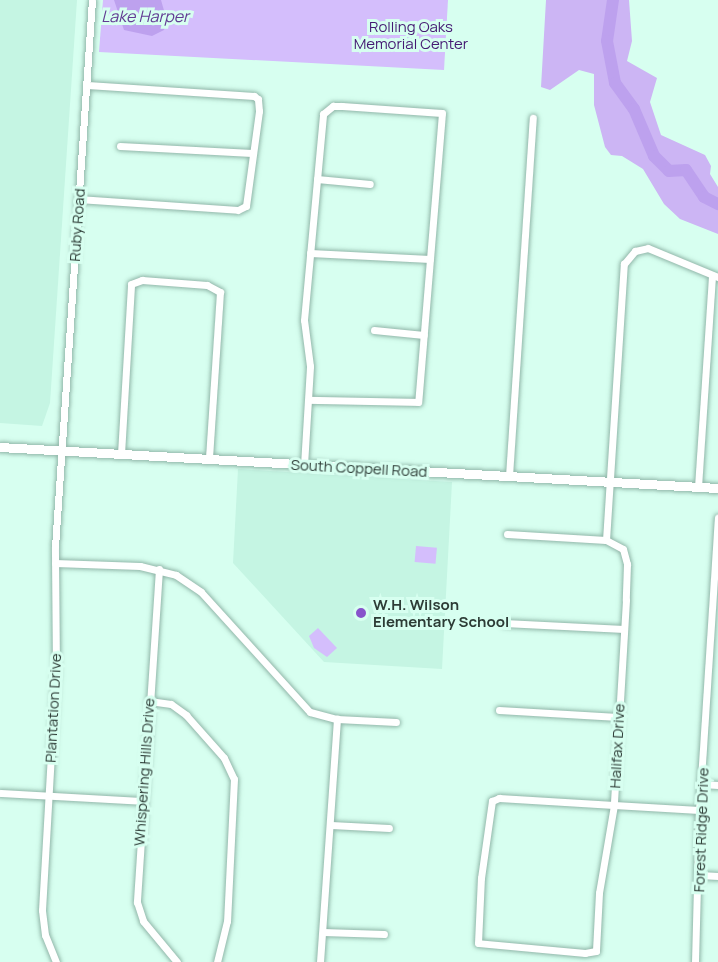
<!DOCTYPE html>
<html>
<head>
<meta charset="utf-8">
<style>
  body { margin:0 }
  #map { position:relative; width:718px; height:962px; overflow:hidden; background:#d7fff0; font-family:Manrope,sans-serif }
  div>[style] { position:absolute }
  .built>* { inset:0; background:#c5f5e3 }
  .green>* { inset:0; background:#d4befc; transform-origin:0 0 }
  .forest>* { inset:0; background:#ccb5f4 }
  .water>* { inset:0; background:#bda1ee }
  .river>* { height:12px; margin:-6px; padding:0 6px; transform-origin:6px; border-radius:6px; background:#bda1ee }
  .roads { filter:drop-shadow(0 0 2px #91b7a9) drop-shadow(0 0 2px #91b7a9) }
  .street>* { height:7px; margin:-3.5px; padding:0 3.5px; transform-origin:3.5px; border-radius:3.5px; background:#fff }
  .secondary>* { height:9px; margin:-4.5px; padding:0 4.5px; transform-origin:4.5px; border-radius:4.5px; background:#fff }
  .dots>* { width:16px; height:16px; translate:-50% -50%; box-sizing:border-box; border:3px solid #d7fff0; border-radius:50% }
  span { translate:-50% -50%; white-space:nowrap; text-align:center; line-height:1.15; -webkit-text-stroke:6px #d7fff0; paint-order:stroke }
  .park-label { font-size:15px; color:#451a73 }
  .street-label { font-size:15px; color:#2d3c36 }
  .poi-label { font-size:15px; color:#2d3c36; font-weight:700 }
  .left { translate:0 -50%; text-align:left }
  .water-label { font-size:16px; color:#613a93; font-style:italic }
</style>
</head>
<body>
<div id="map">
  <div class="built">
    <i style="clip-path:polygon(0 0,77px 0,50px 403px,42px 426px,0 423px)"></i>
    <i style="clip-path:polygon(238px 469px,452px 482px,442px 669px,324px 662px,233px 563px)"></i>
  </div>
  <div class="green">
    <i style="clip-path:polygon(103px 0,448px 0,444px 70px,99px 52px)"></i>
    <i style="left:416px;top:546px;width:21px;height:16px;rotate:5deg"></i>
    <i style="clip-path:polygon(318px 628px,337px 648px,327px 657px,314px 648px,309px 636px)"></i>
  </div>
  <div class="forest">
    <i style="clip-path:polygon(546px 0,629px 0,632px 41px,627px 61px,657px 78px,650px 102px,661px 135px,705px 155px,711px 166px,710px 174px,718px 187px,718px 234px,680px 219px,664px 204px,643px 169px,622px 156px,611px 155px,605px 147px,594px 105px,594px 74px,579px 70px,550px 90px,541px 87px)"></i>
  </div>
  <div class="water">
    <i style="clip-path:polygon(114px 0,161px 0,167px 21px,164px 30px,152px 36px,124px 30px)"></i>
  </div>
  <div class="river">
    <i style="left:613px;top:0;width:41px;rotate:98.3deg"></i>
    <i style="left:607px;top:41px;width:43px;rotate:79.2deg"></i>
    <i style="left:615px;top:83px;width:32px;rotate:54deg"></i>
    <i style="left:634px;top:109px;width:51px;rotate:66.9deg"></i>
    <i style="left:654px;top:156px;width:21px;rotate:45deg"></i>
    <i style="left:669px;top:171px;width:17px;rotate:-3deg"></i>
    <i style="left:686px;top:170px;width:32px;rotate:56deg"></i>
    <i style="left:704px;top:197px;width:16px;rotate:27deg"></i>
  </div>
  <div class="roads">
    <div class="street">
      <i style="left:120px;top:146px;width:132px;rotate:3deg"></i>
      <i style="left:317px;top:179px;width:53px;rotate:5.4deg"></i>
      <i style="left:78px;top:199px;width:160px;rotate:3.9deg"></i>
      <i style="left:238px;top:210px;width:9px;rotate:-27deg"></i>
      <i style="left:246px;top:206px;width:96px;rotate:-82.2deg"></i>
      <i style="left:259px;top:111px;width:12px;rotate:-95deg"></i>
      <i style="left:258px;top:99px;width:5px;rotate:-143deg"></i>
      <i style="left:254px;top:96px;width:167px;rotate:-176.2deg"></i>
      <i style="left:310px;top:253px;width:120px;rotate:2.9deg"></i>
      <i style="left:374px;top:330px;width:50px;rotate:5.7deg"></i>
      <i style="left:121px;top:454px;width:170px;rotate:-86.6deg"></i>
      <i style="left:131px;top:284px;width:12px;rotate:-20deg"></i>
      <i style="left:142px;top:280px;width:65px;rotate:4.4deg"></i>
      <i style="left:207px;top:285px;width:15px;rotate:28deg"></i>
      <i style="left:220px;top:292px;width:167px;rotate:93.8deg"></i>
      <i style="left:304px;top:465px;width:99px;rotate:-86.5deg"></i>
      <i style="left:310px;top:366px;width:46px;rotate:-97.4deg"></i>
      <i style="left:304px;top:320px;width:207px;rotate:-84.7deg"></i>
      <i style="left:323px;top:114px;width:13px;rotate:-39deg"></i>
      <i style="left:333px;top:106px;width:9px"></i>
      <i style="left:342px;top:106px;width:100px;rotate:4deg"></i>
      <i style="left:442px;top:113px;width:290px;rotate:94.7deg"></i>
      <i style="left:418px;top:402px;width:109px;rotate:-178.9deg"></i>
      <i style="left:509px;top:476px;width:359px;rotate:-86.2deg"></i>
      <i style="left:698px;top:487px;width:211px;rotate:-86.2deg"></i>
      <i style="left:507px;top:534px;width:99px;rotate:3.5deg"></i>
      <i style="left:606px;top:540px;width:19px;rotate:28deg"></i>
      <i style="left:623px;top:549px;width:16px;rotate:75deg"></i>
      <i style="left:627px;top:564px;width:36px;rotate:92deg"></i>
      <i style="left:626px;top:600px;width:205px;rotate:93.4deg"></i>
      <i style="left:614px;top:805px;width:89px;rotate:99.7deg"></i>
      <i style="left:599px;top:893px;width:58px;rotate:93deg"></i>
      <i style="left:596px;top:951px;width:11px;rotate:170deg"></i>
      <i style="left:585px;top:953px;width:107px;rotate:-174.7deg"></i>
      <i style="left:478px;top:943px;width:65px;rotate:-87.4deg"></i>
      <i style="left:481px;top:878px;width:78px;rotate:-81.9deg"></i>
      <i style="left:492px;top:801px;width:8px;rotate:-23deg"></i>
      <i style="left:499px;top:798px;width:115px;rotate:3.5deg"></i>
      <i style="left:614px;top:805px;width:85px;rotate:3.4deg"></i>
      <i style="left:606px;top:540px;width:277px;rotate:-86.3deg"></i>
      <i style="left:624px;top:264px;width:17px;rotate:-50deg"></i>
      <i style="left:635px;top:251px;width:13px;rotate:-13deg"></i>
      <i style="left:648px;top:248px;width:76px;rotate:22.5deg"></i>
      <i style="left:55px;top:563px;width:85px;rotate:2deg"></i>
      <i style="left:140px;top:566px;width:37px;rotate:14deg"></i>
      <i style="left:176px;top:575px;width:30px;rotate:34deg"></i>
      <i style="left:201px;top:592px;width:162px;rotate:47.8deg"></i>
      <i style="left:310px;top:712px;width:28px;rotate:15deg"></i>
      <i style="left:337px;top:719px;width:59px;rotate:2.9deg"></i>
      <i style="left:159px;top:569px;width:334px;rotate:93.8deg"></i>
      <i style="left:137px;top:902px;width:20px;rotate:72deg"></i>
      <i style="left:143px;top:921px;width:53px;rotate:50.3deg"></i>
      <i style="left:504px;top:623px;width:120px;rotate:2.9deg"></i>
      <i style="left:149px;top:701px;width:22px;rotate:8deg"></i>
      <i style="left:171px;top:704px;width:19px;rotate:36deg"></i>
      <i style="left:186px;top:715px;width:57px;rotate:48.5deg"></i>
      <i style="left:224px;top:758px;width:23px;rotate:65deg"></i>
      <i style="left:234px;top:779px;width:142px;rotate:92.8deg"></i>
      <i style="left:227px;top:921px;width:42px;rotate:103.7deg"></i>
      <i style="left:499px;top:710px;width:119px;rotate:3.4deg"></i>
      <i style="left:702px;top:784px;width:16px;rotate:4deg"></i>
      <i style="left:0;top:793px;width:142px;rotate:3.2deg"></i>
      <i style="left:331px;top:825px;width:58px;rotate:3deg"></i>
      <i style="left:700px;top:875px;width:18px;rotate:3deg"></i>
      <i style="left:323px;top:932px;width:61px;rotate:1.9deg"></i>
      <i style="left:56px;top:962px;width:29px;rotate:-112deg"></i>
      <i style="left:45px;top:935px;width:25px;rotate:-97deg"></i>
      <i style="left:42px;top:910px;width:240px;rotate:-86.7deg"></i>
      <i style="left:56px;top:670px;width:123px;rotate:-90.5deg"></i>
      <i style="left:55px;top:547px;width:548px;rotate:-86.13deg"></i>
      <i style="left:320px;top:962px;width:244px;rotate:-86deg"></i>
      <i style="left:695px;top:962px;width:152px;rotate:-88.5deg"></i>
      <i style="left:699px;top:810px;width:293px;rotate:-86.3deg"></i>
    </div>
    <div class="secondary">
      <i style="left:0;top:447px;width:719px;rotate:3.27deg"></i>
    </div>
  </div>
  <div class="dots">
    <i style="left:361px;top:613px;background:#8753cb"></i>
  </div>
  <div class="park-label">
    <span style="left:411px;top:35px">Rolling Oaks<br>Memorial Center</span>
  </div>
  <div class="street-label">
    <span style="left:77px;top:225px;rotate:-86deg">Ruby Road</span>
    <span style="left:359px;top:468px;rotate:3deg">South Coppell Road</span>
    <span style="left:53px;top:708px;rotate:-87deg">Plantation Drive</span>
    <span style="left:617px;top:746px;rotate:-87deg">Halifax Drive</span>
    <span style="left:144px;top:772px;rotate:-86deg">Whispering Hills Drive</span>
    <span style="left:701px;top:830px;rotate:-88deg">Forest Ridge Drive</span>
  </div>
  <div class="poi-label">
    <span class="left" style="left:373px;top:613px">W.H. Wilson<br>Elementary School</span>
  </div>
  <div class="water-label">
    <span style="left:145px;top:16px">Lake Harper</span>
  </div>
</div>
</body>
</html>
